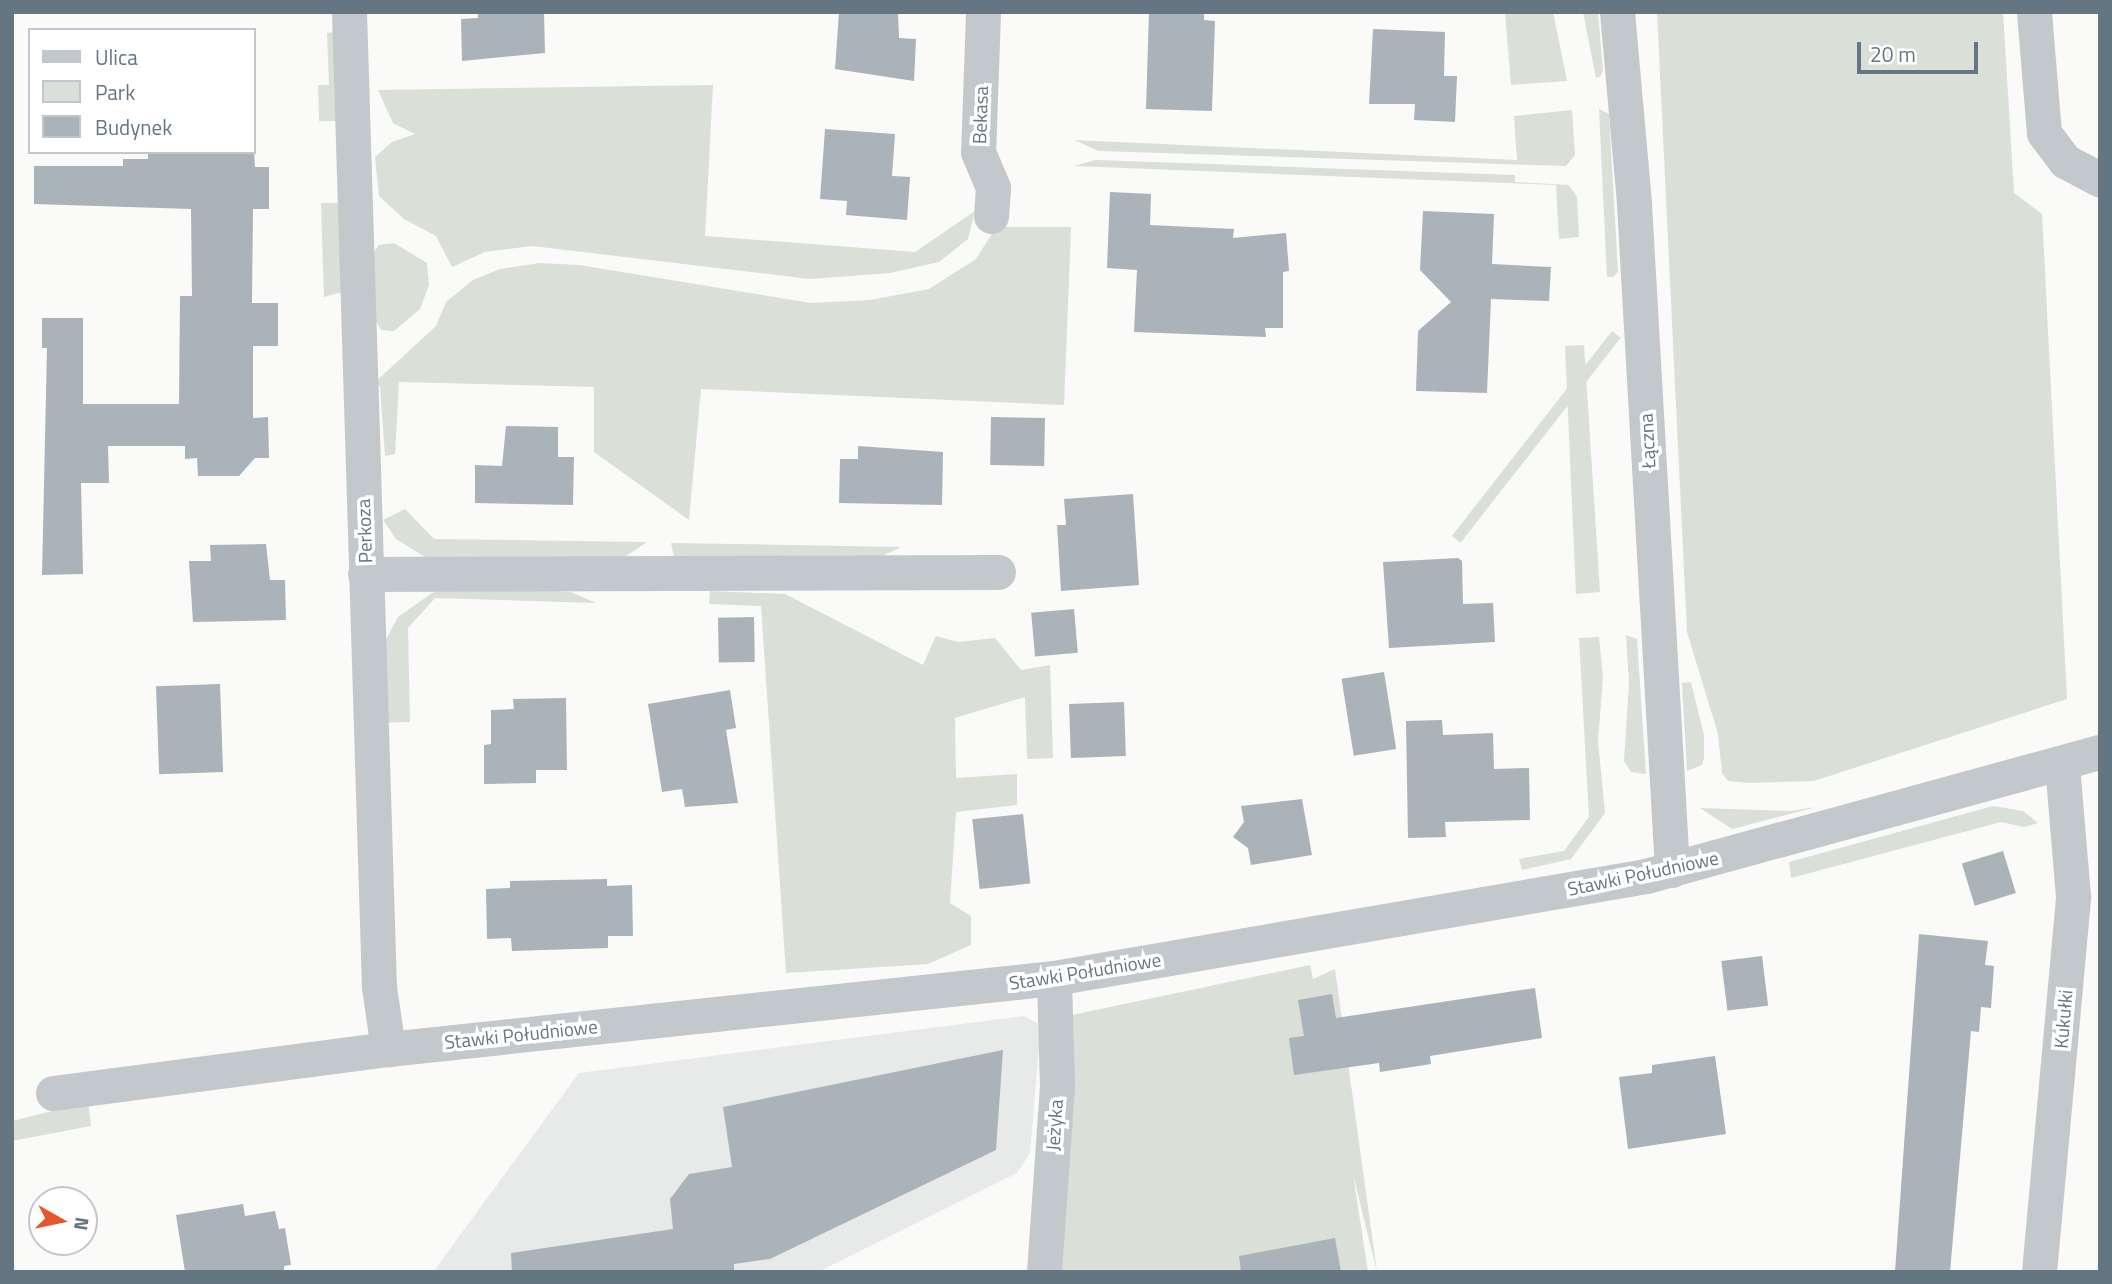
<!DOCTYPE html>
<html>
<head>
<meta charset="utf-8">
<style>
  body { margin:0 }
  #map { position:relative; width:2112px; height:1284px; overflow:hidden; background:#fafaf8; font-family:"Titillium Web",sans-serif }
  div>[style] { position:absolute }
  .built>* { inset:0; background:#e8e9e9 }
  .green>* { inset:0; background:#dadfd7; transform-origin:0 0 }
  .building>* { inset:0; background:#aab3b9; transform-origin:0 0 }
  .street>* { height:35px; margin:-17.5px; padding:0 17.5px; transform-origin:17.5px; border-radius:17.5px; background:#c3c8cc }
  span { translate:-50% -50%; white-space:nowrap; text-align:center; line-height:1.15; -webkit-text-stroke:7px #fff; paint-order:stroke }
  .street-label { font-size:19px; color:#657683 }
  .frame { position:absolute; inset:0; border:14px solid #657683; pointer-events:none }
  .legend { position:absolute; left:28px; top:28px; width:228px; height:126px; box-sizing:border-box; background:#fff; border:2px solid #c1c8cd; margin:0; padding:9px 12px; list-style:none; font-size:21px; color:#657683 }
  .legend li { display:flex; align-items:center; gap:14px; height:35px }
  .legend b { width:35px; border:2px solid #c1c8cd }
  .north { position:absolute; left:28px; top:1186px; width:70px; height:70px; box-sizing:border-box; background:#fff; border:2px solid #c1c8cd; border-radius:50%; rotate:99deg; font-size:19px; font-weight:700; line-height:28px; text-align:center; color:#657683 }
  .north::after { content:''; display:block; margin:auto; width:24px; height:32px; background:#e4572e; clip-path:polygon(50% 0,100% 100%,50% 72%,0 100%) }
  .scale { position:absolute; left:1857px; top:42px; width:121px; height:32px; box-sizing:border-box; border:4px solid #657683; border-top:0; padding-left:9px; font-size:21px; line-height:24px; white-space:nowrap; color:#657683; -webkit-text-stroke:5px #fff; paint-order:stroke }
</style>
</head>
<body>
<div id="map">
  <div class="built">
    <i style="clip-path:polygon(1024px 1016px,1041px 1025px,1030px 1153px,1017px 1173px,818px 1272px,433px 1272px,579px 1073px)"></i>
  </div>
  <div class="green">
    <i style="clip-path:polygon(1505px 12px,1553px 12px,1567px 81px,1511px 85px)"></i>
    <i style="clip-path:polygon(1583px 12px,1598px 12px,1603px 71px,1600px 77px,1596px 78px)"></i>
    <i style="clip-path:polygon(1657px 12px,2003px 12px,2014px 193px,2042px 214px,2067px 699px,1814px 781px,1749px 783px,1728px 781px,1722px 773px,1718px 734px,1687px 632px)"></i>
    <i style="clip-path:polygon(340px 31px,339px 121px,319px 121px,318px 85px,329px 85px,327px 33px)"></i>
    <i style="clip-path:polygon(713px 85px,705px 236px,915px 252px,975px 211px,968px 239px,939px 262px,890px 273px,810px 279px,532px 246px,485px 252px,452px 267px,436px 236px,404px 219px,379px 196px,375px 157px,392px 142px,415px 134px,393px 123px,378px 90px)"></i>
    <i style="clip-path:polygon(1599px 109px,1609px 114px,1618px 272px,1613px 277px,1607px 277px)"></i>
    <i style="clip-path:polygon(1572px 110px,1575px 155px,1566px 166px,1099px 151px,1074px 140px,1517px 160px,1514px 116px)"></i>
    <i style="clip-path:polygon(1096px 160px,1515px 175px,1515px 182px,1569px 185px,1577px 197px,1579px 237px,1559px 239px,1556px 185px,1074px 166px)"></i>
    <i style="clip-path:polygon(321px 203px,338px 203px,346px 291px,324px 297px)"></i>
    <i style="clip-path:polygon(996px 227px,1071px 227px,1064px 405px,701px 389px,689px 520px,594px 452px,594px 387px,399px 382px,395px 454px,385px 456px,380px 386px,372px 385px,436px 326px,446px 302px,473px 280px,500px 269px,540px 263px,579px 265px,811px 303px,870px 300px,929px 289px,976px 259px)"></i>
    <i style="clip-path:polygon(394px 243px,427px 263px,429px 285px,420px 309px,394px 331px,381px 330px,374px 317px,368px 260px,379px 245px)"></i>
    <i style="left:1612px;top:331px;width:11px;height:260px;rotate:38deg"></i>
    <i style="clip-path:polygon(1584px 345px,1600px 592px,1576px 594px,1565px 346px)"></i>
    <i style="clip-path:polygon(405px 509px,434px 539px,647px 542px,623px 558px,425px 557px,396px 539px,383px 520px)"></i>
    <i style="clip-path:polygon(671px 543px,901px 547px,876px 559px,674px 556px)"></i>
    <i style="clip-path:polygon(458px 585px,571px 592px,596px 603px,435px 598px,408px 628px,410px 722px,378px 723px,384px 643px,398px 617px,432px 593px)"></i>
    <i style="clip-path:polygon(710px 591px,785px 594px,923px 665px,936px 636px,958px 642px,995px 638px,1021px 670px,1050px 665px,1053px 758px,1027px 759px,1025px 697px,955px 718px,956px 778px,1017px 774px,1017px 805px,956px 812px,950px 903px,971px 916px,971px 945px,928px 964px,786px 973px,761px 606px,709px 604px)"></i>
    <i style="clip-path:polygon(1626px 635px,1637px 639px,1646px 774px,1631px 772px,1624px 761px,1629px 682px)"></i>
    <i style="clip-path:polygon(1599px 637px,1603px 677px,1598px 741px,1605px 813px,1571px 859px,1522px 870px,1519px 859px,1564px 851px,1589px 817px,1579px 638px)"></i>
    <i style="clip-path:polygon(1691px 682px,1704px 735px,1704px 758px,1702px 765px,1687px 771px,1682px 683px)"></i>
    <i style="clip-path:polygon(1993px 806px,2023px 811px,2038px 823px,2024px 827px,2001px 822px,1791px 878px,1789px 862px)"></i>
    <i style="clip-path:polygon(1817px 807px,1732px 829px,1700px 808px,1790px 811px)"></i>
    <i style="clip-path:polygon(1310px 965px,1313px 979px,1335px 969px,1377px 1272px,1353px 1174px,1368px 1272px,1055px 1272px,1072px 1015px)"></i>
    <i style="clip-path:polygon(88px 1102px,91px 1126px,12px 1141px,12px 1121px)"></i>
  </div>
  <div class="building">
    <i style="clip-path:polygon(478px 12px,544px 12px,545px 53px,462px 61px,461px 19px,478px 18px)"></i>
    <i style="clip-path:polygon(839px 12px,898px 12px,899px 38px,916px 39px,914px 81px,835px 69px)"></i>
    <i style="clip-path:polygon(1149px 12px,1204px 12px,1204px 20px,1215px 21px,1212px 111px,1146px 109px)"></i>
    <i style="clip-path:polygon(1373px 29px,1445px 32px,1444px 76px,1457px 76px,1455px 122px,1414px 120px,1415px 104px,1369px 104px)"></i>
    <i style="clip-path:polygon(825px 129px,895px 134px,892px 176px,910px 177px,907px 220px,846px 215px,847px 201px,820px 199px)"></i>
    <i style="clip-path:polygon(148px 152px,254px 152px,255px 167px,269px 167px,269px 209px,253px 209px,252px 303px,278px 303px,278px 346px,253px 346px,253px 418px,268px 417px,269px 458px,255px 458px,239px 476px,198px 476px,197px 458px,185px 459px,185px 446px,108px 446px,109px 483px,81px 483px,83px 574px,42px 575px,47px 348px,42px 348px,42px 318px,83px 318px,83px 404px,179px 404px,180px 296px,192px 296px,191px 209px,34px 204px,34px 166px,123px 166px,123px 159px,148px 159px)"></i>
    <i style="clip-path:polygon(1110px 192px,1151px 194px,1150px 225px,1234px 229px,1233px 238px,1286px 233px,1289px 271px,1283px 272px,1283px 328px,1265px 328px,1266px 337px,1134px 332px,1137px 270px,1107px 268px)"></i>
    <i style="clip-path:polygon(1423px 211px,1494px 214px,1492px 264px,1551px 267px,1549px 301px,1491px 299px,1487px 393px,1416px 391px,1418px 331px,1451px 302px,1420px 270px)"></i>
    <i style="left:991px;top:417px;width:54px;height:48px;rotate:1deg"></i>
    <i style="clip-path:polygon(506px 426px,558px 427px,558px 457px,574px 457px,573px 505px,475px 503px,475px 465px,502px 466px)"></i>
    <i style="clip-path:polygon(858px 446px,943px 452px,942px 505px,839px 503px,840px 459px,858px 459px)"></i>
    <i style="clip-path:polygon(1133px 494px,1139px 585px,1061px 591px,1057px 525px,1066px 525px,1064px 499px)"></i>
    <i style="clip-path:polygon(266px 544px,270px 580px,285px 580px,286px 620px,193px 622px,189px 561px,211px 561px,210px 545px)"></i>
    <i style="clip-path:polygon(1458px 558px,1462px 561px,1463px 604px,1493px 603px,1495px 642px,1389px 648px,1383px 562px)"></i>
    <i style="left:1074px;top:609px;width:44px;height:43px;rotate:85deg"></i>
    <i style="left:754px;top:617px;width:45px;height:36px;rotate:89deg"></i>
    <i style="left:1384px;top:672px;width:78px;height:43px;rotate:81deg"></i>
    <i style="left:220px;top:684px;width:88px;height:64px;rotate:88deg"></i>
    <i style="clip-path:polygon(730px 690px,736px 728px,726px 730px,738px 803px,685px 807px,682px 789px,662px 792px,648px 704px)"></i>
    <i style="clip-path:polygon(566px 698px,567px 770px,536px 770px,536px 783px,484px 784px,484px 745px,491px 744px,491px 710px,514px 709px,513px 699px)"></i>
    <i style="left:1124px;top:702px;width:54px;height:55px;rotate:88deg"></i>
    <i style="clip-path:polygon(1442px 720px,1443px 735px,1493px 733px,1494px 769px,1529px 768px,1530px 820px,1445px 822px,1446px 837px,1408px 838px,1406px 721px)"></i>
    <i style="clip-path:polygon(1302px 799px,1312px 855px,1251px 865px,1248px 848px,1233px 837px,1244px 822px,1241px 806px)"></i>
    <i style="left:1023px;top:814px;width:70px;height:51px;rotate:84deg"></i>
    <i style="left:2003px;top:851px;width:44px;height:43px;rotate:73deg"></i>
    <i style="clip-path:polygon(607px 879px,607px 886px,632px 885px,633px 936px,608px 936px,608px 948px,512px 951px,511px 938px,487px 939px,486px 889px,510px 888px,510px 881px)"></i>
    <i style="clip-path:polygon(1919px 934px,1988px 941px,1985px 965px,1994px 966px,1991px 1008px,1981px 1007px,1979px 1032px,1971px 1031px,1950px 1272px,1895px 1272px)"></i>
    <i style="left:1762px;top:956px;width:50px;height:41px;rotate:83deg"></i>
    <i style="clip-path:polygon(1535px 988px,1542px 1038px,1430px 1056px,1431px 1064px,1380px 1072px,1379px 1063px,1294px 1075px,1289px 1038px,1304px 1036px,1298px 1000px,1332px 994px,1336px 1018px)"></i>
    <i style="clip-path:polygon(1003px 1050px,996px 1150px,770px 1259px,734px 1264px,734px 1272px,512px 1272px,511px 1253px,673px 1229px,670px 1199px,689px 1174px,732px 1167px,723px 1107px)"></i>
    <i style="clip-path:polygon(1715px 1056px,1726px 1134px,1628px 1149px,1619px 1077px,1652px 1073px,1652px 1065px)"></i>
    <i style="clip-path:polygon(243px 1204px,245px 1216px,275px 1211px,279px 1229px,285px 1228px,291px 1265px,284px 1266px,284px 1272px,185px 1272px,176px 1215px)"></i>
    <i style="clip-path:polygon(1335px 1238px,1341px 1272px,1241px 1272px,1239px 1256px)"></i>
  </div>
  <div class="street">
    <i style="left:349px;top:12px;width:975px;rotate:88.24deg"></i>
    <i style="left:379px;top:987px;width:63px;rotate:81.7deg"></i>
    <i style="left:983px;top:12px;width:140px;rotate:92deg"></i>
    <i style="left:978px;top:152px;width:39px;rotate:67deg"></i>
    <i style="left:993px;top:188px;width:28px;rotate:94deg"></i>
    <i style="left:1617px;top:12px;width:193px;rotate:84.9deg"></i>
    <i style="left:1634px;top:204px;width:667px;rotate:86.73deg"></i>
    <i style="left:2034px;top:12px;width:121px;rotate:85.3deg"></i>
    <i style="left:2044px;top:133px;width:35px;rotate:53deg"></i>
    <i style="left:2065px;top:161px;width:40px;rotate:28deg"></i>
    <i style="left:365px;top:574px;width:633px;rotate:-0.18deg"></i>
    <i style="left:53px;top:1093px;width:338px;rotate:-7.5deg"></i>
    <i style="left:388px;top:1049px;width:670px;rotate:-6.09deg"></i>
    <i style="left:1054px;top:978px;width:601px;rotate:-9.78deg"></i>
    <i style="left:1646px;top:876px;width:471px;rotate:-15.3deg"></i>
    <i style="left:1044px;top:1272px;width:185px;rotate:-86deg"></i>
    <i style="left:1057px;top:1087px;width:109px;rotate:-91.6deg"></i>
    <i style="left:2039px;top:1272px;width:378px;rotate:-84.8deg"></i>
    <i style="left:2073px;top:896px;width:131px;rotate:-94.8deg"></i>
  </div>
  <div class="street-label">
    <span style="left:980px;top:115px;rotate:-88deg">Bekasa</span>
    <span style="left:1647px;top:441px;rotate:-93deg">Łączna</span>
    <span style="left:364px;top:531px;rotate:-92deg">Perkoza</span>
    <span style="left:1643px;top:873px;rotate:-12deg">Stawki Południowe</span>
    <span style="left:1085px;top:971px;rotate:-9deg">Stawki Południowe</span>
    <span style="left:2063px;top:1019px;rotate:-85deg">Kukułki</span>
    <span style="left:521px;top:1034px;rotate:-6deg">Stawki Południowe</span>
    <span style="left:1054px;top:1125px;rotate:-86deg">Jeżyka</span>
  </div>
  <div class="frame"></div>
  <ul class="legend">
  <li><b style="height:9px;background:#c3c8cc"></b>Ulica</li>
  <li><b style="height:19px;background:#dadfd7"></b>Park</li>
  <li><b style="height:19px;background:#aab3b9"></b>Budynek</li>
  </ul>
  <div class="north">N</div>
  <div class="scale">20 m</div>
</div>
</body>
</html>
